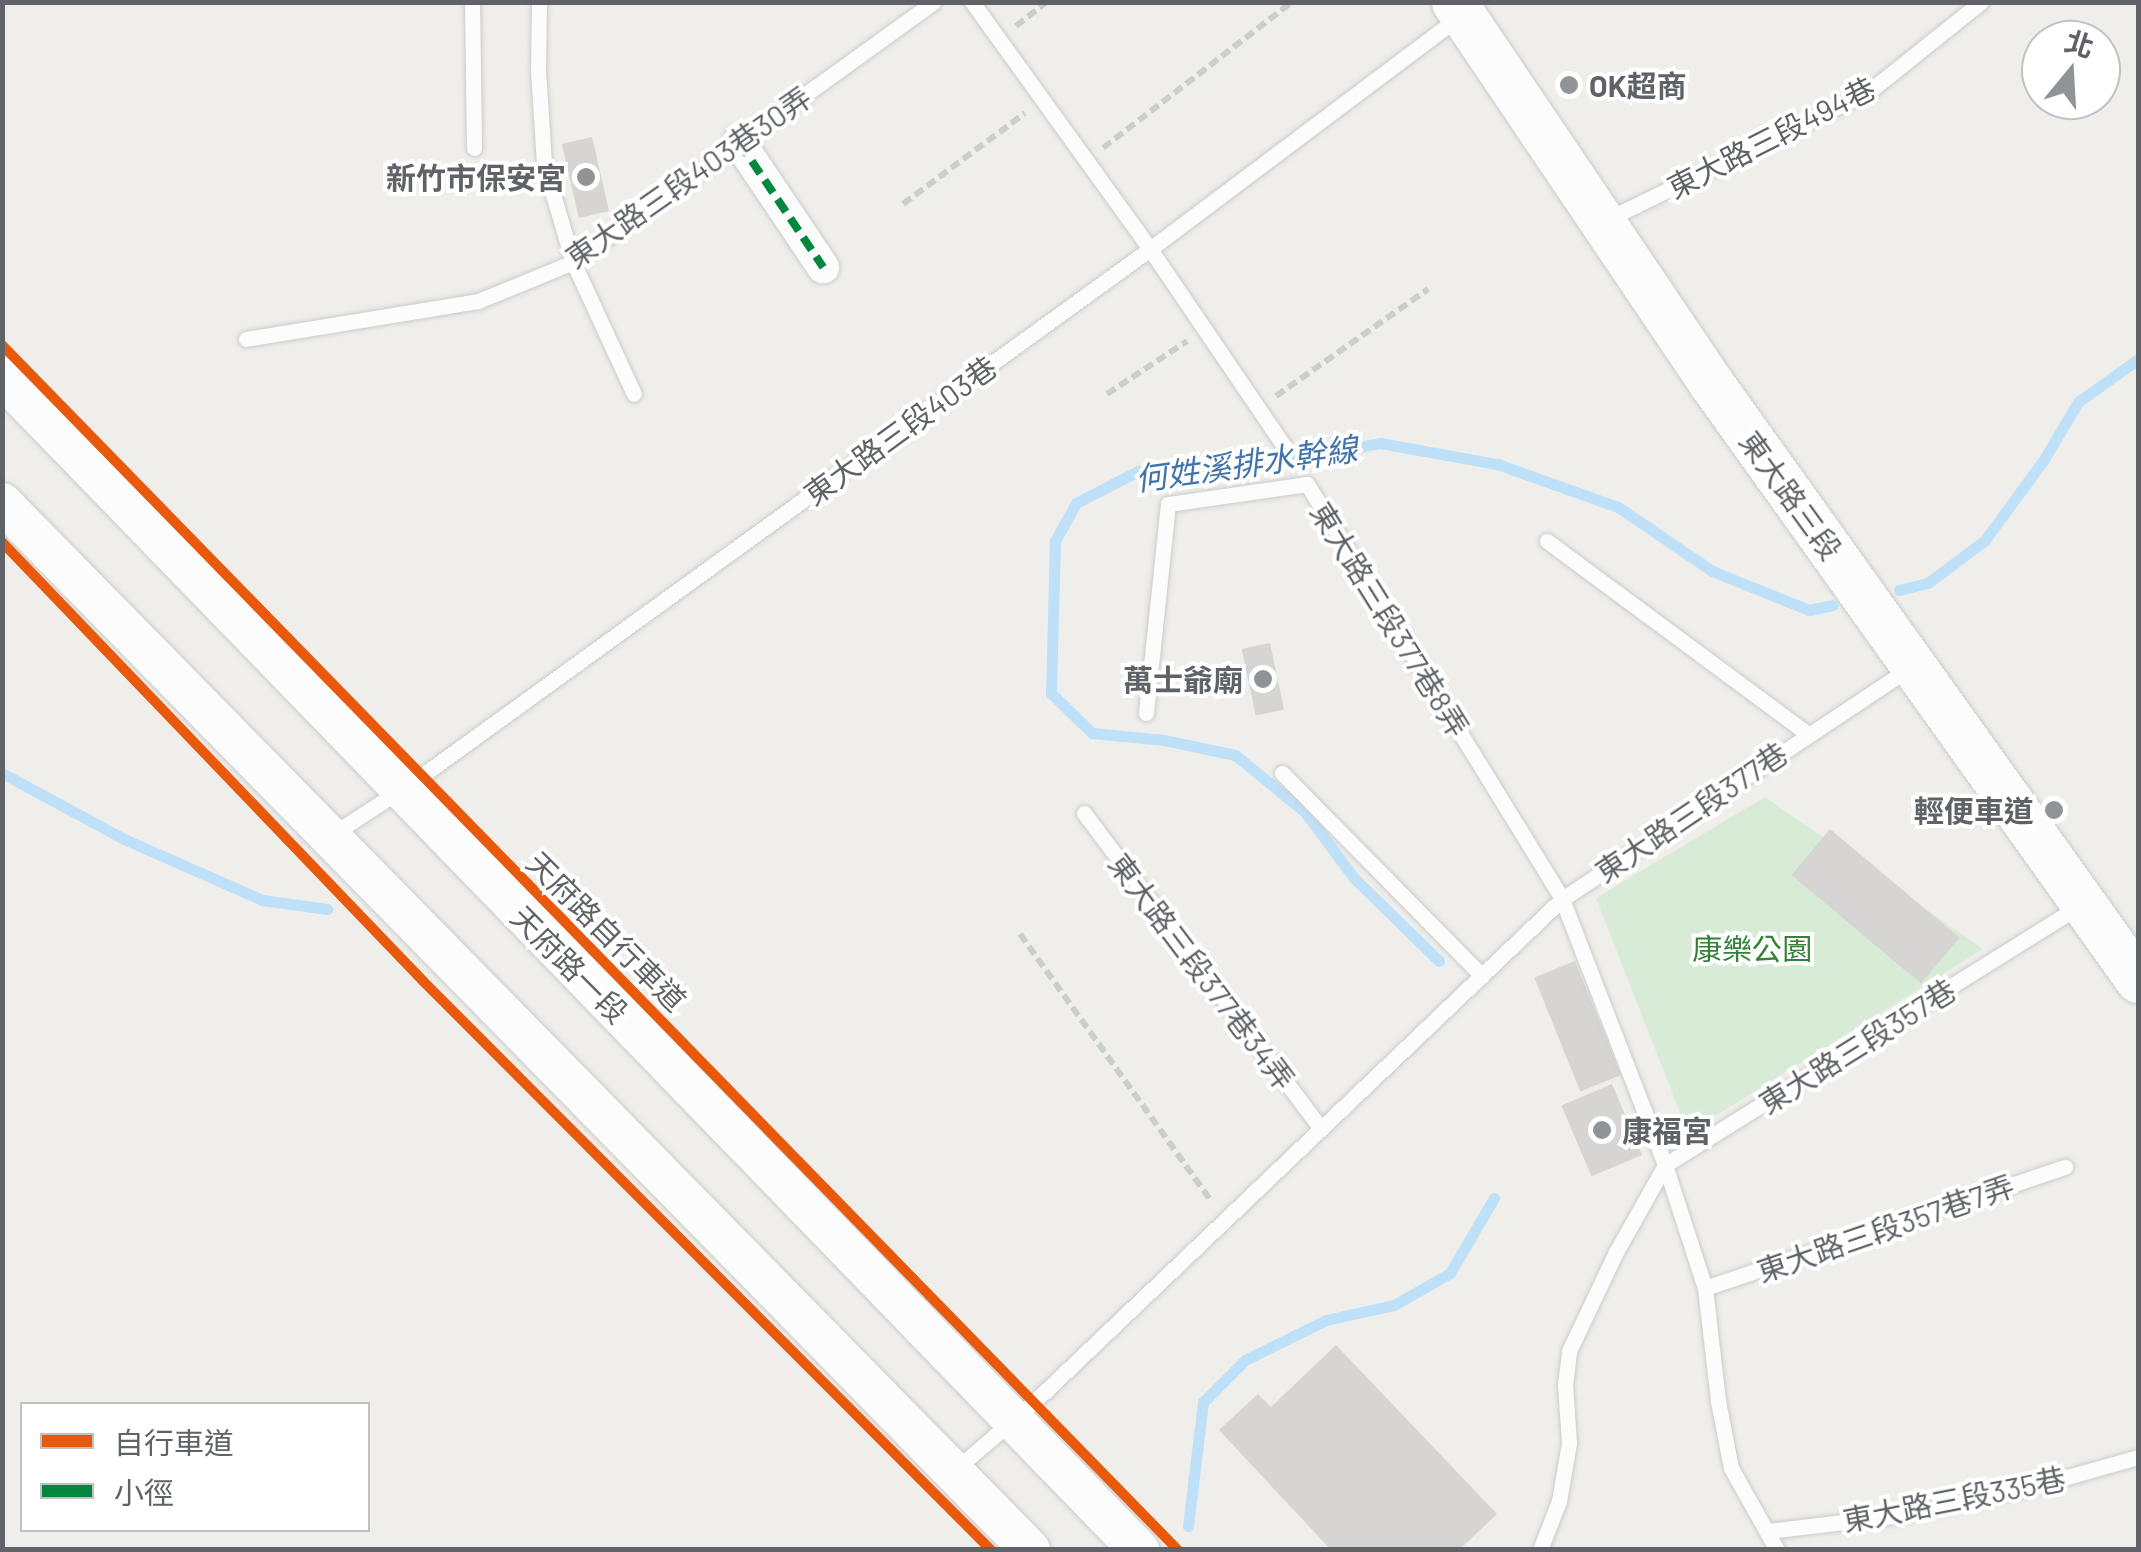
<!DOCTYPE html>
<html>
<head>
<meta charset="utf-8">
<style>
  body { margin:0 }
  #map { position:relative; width:2141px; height:1552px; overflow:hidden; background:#efeeea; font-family:Barlow,"Noto Sans TC",sans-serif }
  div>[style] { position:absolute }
  .green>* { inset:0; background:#d8ebd6 }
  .stream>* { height:11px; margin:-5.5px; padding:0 5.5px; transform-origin:5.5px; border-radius:5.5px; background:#bfe0f9 }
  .building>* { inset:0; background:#d6d5d3; transform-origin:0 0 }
  .path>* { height:6px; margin-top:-3px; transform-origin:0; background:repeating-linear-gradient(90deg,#cacfcc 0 10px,transparent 0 15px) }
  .roads { filter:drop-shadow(0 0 2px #cbcccc) drop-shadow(0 0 2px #cbcccc) }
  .service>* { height:15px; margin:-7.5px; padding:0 7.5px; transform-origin:7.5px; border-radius:7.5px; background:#fdfcfc }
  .minor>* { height:32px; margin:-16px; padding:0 16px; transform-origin:16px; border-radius:16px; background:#fdfcfc }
  .tertiary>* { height:40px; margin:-20px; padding:0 20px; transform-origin:20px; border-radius:20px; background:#fdfcfc }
  .secondary>* { height:45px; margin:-22.5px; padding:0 22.5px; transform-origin:22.5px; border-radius:22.5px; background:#fdfcfc }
  .quiet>* { height:8px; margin-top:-4px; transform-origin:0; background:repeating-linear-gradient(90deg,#00873e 0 15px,transparent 0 23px) }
  .cycleway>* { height:10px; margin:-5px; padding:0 5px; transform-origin:5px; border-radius:5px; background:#e8590c }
  .dots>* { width:28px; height:28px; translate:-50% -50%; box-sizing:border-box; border:5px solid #fff; border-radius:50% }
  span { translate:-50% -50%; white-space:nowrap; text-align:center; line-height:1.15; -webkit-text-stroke:8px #fff; paint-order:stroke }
  .poi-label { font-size:30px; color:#5f6368; font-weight:700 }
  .left { translate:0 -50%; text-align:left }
  .right { translate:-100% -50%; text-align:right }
  .street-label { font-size:30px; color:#5f6368 }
  .park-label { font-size:30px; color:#348238 }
  .water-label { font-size:32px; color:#4174aa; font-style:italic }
  .frame { position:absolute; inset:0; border:5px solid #5f6368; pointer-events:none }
  .legend { position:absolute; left:20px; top:1402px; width:350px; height:130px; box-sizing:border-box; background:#fff; border:2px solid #bfc1c3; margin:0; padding:12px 18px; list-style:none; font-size:30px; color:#5f6368 }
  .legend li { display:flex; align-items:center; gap:20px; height:50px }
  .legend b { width:50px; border:2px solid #bfc1c3 }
  .north { position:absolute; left:2021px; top:20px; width:100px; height:100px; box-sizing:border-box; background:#fff; border:2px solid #bfc1c3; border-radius:50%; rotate:18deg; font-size:28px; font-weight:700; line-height:40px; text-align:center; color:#5f6368 }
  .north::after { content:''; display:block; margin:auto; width:35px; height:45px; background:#919496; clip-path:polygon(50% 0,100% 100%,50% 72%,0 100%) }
</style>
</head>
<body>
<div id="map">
  <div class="green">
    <i style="clip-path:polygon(1765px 797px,1983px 949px,1688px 1133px,1596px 898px)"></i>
  </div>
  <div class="stream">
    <i style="left:1899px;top:590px;width:30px;rotate:-14deg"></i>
    <i style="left:1928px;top:583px;width:70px;rotate:-36.9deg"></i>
    <i style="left:1984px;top:541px;width:99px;rotate:-53.6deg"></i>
    <i style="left:2043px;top:461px;width:69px;rotate:-59.3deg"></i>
    <i style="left:2078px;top:402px;width:74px;rotate:-35.6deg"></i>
    <i style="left:2px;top:773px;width:139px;rotate:28.4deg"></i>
    <i style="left:124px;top:839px;width:151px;rotate:23.8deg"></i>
    <i style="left:262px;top:900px;width:66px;rotate:7.9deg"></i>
    <i style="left:1439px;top:961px;width:119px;rotate:-135.7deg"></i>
    <i style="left:1354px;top:878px;width:82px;rotate:-126.6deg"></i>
    <i style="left:1305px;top:812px;width:90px;rotate:-140.8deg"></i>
    <i style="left:1235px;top:755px;width:73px;rotate:-168.1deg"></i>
    <i style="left:1164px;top:740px;width:72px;rotate:-174.4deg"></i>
    <i style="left:1092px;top:733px;width:57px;rotate:-135.7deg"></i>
    <i style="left:1051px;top:693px;width:152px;rotate:-88.5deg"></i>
    <i style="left:1055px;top:541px;width:43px;rotate:-61.1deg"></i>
    <i style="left:1076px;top:503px;width:70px;rotate:-27.3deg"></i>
    <i style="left:1138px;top:471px;width:100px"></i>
    <i style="left:1238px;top:471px;width:145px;rotate:-11.2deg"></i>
    <i style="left:1380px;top:443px;width:119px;rotate:10.2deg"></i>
    <i style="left:1497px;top:464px;width:128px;rotate:19.6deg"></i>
    <i style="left:1618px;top:507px;width:114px;rotate:34.2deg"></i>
    <i style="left:1712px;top:571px;width:105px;rotate:21.9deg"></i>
    <i style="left:1809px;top:610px;width:24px;rotate:-12deg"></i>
    <i style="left:1188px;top:1526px;width:125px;rotate:-83.1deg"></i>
    <i style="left:1203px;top:1402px;width:59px;rotate:-45deg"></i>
    <i style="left:1245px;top:1360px;width:90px;rotate:-26.3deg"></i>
    <i style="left:1326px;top:1320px;width:70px;rotate:-12.4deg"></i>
    <i style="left:1394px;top:1305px;width:64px;rotate:-29.7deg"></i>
    <i style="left:1450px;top:1273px;width:87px;rotate:-59.6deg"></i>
  </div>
  <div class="building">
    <i style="left:592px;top:137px;width:76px;height:31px;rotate:77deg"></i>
    <i style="left:1270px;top:643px;width:68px;height:29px;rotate:78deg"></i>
    <i style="left:1830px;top:829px;width:169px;height:60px;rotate:40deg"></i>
    <i style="left:1575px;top:961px;width:123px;height:44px;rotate:68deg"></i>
    <i style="left:1612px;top:1084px;width:77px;height:55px;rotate:67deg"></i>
    <i style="clip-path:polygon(1336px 1345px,1497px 1514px,1459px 1550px,1331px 1550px,1219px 1430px,1258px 1394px,1271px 1407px)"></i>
  </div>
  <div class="path">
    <i style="left:1016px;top:26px;width:39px;rotate:-38deg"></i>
    <i style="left:1103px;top:148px;width:239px;rotate:-37.7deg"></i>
    <i style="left:903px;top:204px;width:152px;rotate:-36.7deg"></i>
    <i style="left:1107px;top:394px;width:96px;rotate:-33.5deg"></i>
    <i style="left:1276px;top:396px;width:186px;rotate:-35.1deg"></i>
    <i style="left:1020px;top:934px;width:330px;rotate:54.4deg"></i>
  </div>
  <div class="roads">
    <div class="service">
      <i style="left:472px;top:2px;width:146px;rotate:89.2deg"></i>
      <i style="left:539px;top:2px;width:69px;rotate:90.8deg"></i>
      <i style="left:538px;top:71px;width:93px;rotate:86.3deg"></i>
      <i style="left:544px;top:164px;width:102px;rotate:73.5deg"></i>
      <i style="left:573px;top:262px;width:145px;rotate:65.2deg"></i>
      <i style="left:972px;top:2px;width:304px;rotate:54.2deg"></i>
      <i style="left:1150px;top:249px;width:238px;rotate:55.8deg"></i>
      <i style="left:1606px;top:220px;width:295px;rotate:-26.1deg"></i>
      <i style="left:1871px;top:90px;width:141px;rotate:-38.7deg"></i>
      <i style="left:246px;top:339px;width:235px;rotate:-9.3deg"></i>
      <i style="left:478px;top:301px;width:103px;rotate:-22.3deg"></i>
      <i style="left:573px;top:262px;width:444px;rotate:-35.8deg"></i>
      <i style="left:1547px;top:541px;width:325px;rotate:36.5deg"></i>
      <i style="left:1146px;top:713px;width:210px;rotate:-84deg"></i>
      <i style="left:1168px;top:504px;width:140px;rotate:-8.2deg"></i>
      <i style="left:1307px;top:484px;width:487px;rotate:58.4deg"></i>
      <i style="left:1562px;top:899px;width:285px;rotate:68.8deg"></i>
      <i style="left:1665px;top:1165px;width:129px;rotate:72deg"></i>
      <i style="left:1705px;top:1288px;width:114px;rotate:83.4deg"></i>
      <i style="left:1718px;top:1401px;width:68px;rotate:79deg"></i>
      <i style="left:1731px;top:1468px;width:94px;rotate:60.7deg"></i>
      <i style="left:1282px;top:773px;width:285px;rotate:45.4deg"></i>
      <i style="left:1084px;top:813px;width:395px;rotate:53.1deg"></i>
      <i style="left:330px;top:836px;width:108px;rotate:-33.2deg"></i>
      <i style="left:420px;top:777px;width:901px;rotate:-35.88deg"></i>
      <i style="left:1150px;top:249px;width:388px;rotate:-36.9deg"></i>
      <i style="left:1705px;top:1288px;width:380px;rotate:-18.6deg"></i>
      <i style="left:956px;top:1469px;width:104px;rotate:-40.7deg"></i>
      <i style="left:1035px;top:1401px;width:728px;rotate:-43.61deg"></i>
      <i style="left:1562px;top:899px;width:419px;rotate:-33.6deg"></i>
      <i style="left:1768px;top:1531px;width:135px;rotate:-6.8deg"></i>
      <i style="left:1902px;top:1515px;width:129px;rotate:-12.1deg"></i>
      <i style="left:2028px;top:1488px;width:114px;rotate:-15.7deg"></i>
      <i style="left:1540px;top:1550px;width:53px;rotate:-68.8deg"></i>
      <i style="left:1559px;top:1501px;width:59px;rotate:-80.2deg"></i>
      <i style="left:1569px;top:1443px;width:58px;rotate:-93.9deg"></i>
      <i style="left:1565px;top:1385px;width:34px;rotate:-83deg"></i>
      <i style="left:1569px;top:1351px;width:110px;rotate:-64.6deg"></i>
      <i style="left:1616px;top:1252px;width:100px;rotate:-60.6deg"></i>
      <i style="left:1665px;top:1165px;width:488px;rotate:-32deg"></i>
    </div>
    <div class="minor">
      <i style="left:739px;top:142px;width:151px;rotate:56.1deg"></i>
    </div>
    <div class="tertiary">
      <i style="left:2px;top:377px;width:1634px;rotate:45.89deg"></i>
      <i style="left:2px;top:503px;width:1467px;rotate:45.52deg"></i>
    </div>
    <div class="secondary">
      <i style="left:1454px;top:2px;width:460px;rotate:56deg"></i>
      <i style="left:1711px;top:383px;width:734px;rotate:54.43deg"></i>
    </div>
  </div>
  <div class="quiet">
    <i style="left:739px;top:142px;width:151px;rotate:56.1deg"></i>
  </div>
  <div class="cycleway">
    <i style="left:2px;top:345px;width:1684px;rotate:45.7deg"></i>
    <i style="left:2px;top:542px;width:608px;rotate:46.2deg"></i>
    <i style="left:423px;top:981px;width:804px;rotate:45.05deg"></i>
  </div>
  <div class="dots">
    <i style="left:1569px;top:85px;background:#919496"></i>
    <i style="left:586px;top:177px;background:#919496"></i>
    <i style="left:1263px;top:679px;background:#919496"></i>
    <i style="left:2054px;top:810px;background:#919496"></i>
    <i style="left:1602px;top:1130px;background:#919496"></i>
  </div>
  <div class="poi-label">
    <span class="left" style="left:1589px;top:85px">OK超商</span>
    <span class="right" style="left:566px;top:177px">新竹市保安宮</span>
    <span class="right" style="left:1243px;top:679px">萬士爺廟</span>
    <span class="right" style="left:2034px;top:810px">輕便車道</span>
    <span class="left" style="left:1622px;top:1130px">康福宮</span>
  </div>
  <div class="street-label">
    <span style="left:1771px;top:137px;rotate:-27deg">東大路三段494巷</span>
    <span style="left:688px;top:177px;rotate:-35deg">東大路三段403巷30弄</span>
    <span style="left:900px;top:430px;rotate:-36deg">東大路三段403巷</span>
    <span style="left:1791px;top:495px;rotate:54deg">東大路三段</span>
    <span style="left:1390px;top:619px;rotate:58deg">東大路三段377巷8弄</span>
    <span style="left:1691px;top:812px;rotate:-34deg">東大路三段377巷</span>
    <span style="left:607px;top:931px;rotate:45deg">天府路自行車道</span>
    <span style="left:570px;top:964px;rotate:45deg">天府路一段</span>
    <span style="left:1202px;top:971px;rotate:53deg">東大路三段377巷34弄</span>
    <span style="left:1857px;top:1046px;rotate:-32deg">東大路三段357巷</span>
    <span style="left:1885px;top:1228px;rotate:-19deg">東大路三段357巷7弄</span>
    <span style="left:1954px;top:1499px;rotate:-11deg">東大路三段335巷</span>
  </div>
  <div class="park-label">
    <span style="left:1752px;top:948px">康樂公園</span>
  </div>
  <div class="water-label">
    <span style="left:1246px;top:463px;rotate:-8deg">何姓溪排水幹線</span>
  </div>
  <div class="frame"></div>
  <ul class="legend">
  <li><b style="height:12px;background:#e8590c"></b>自行車道</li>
  <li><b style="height:12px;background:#00873e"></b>小徑</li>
  </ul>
  <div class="north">北</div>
</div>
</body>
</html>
